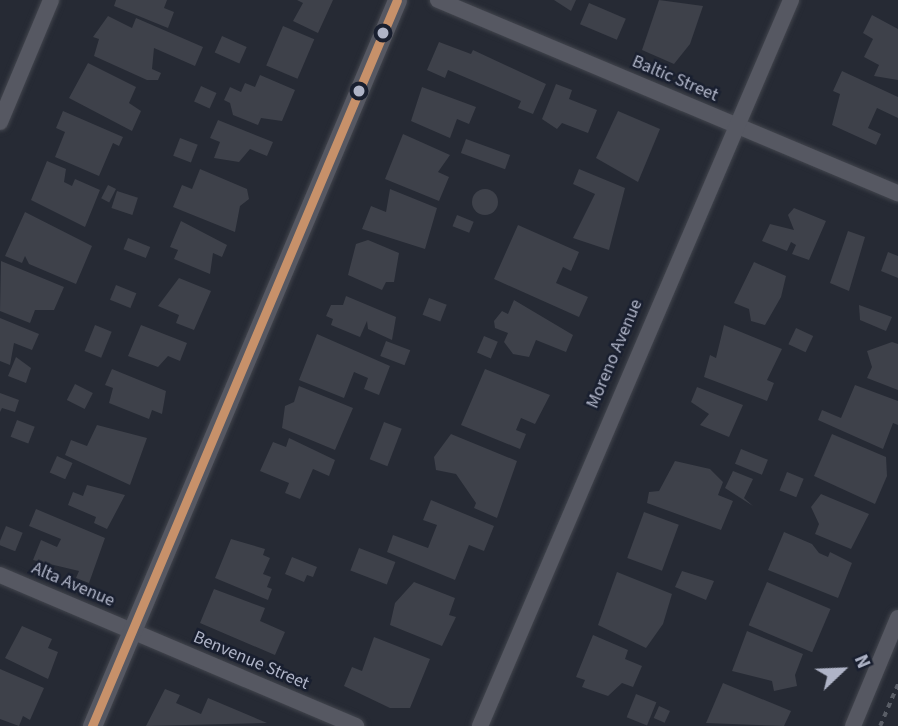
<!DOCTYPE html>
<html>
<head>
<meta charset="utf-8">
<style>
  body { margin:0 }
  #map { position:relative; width:898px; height:726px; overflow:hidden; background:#262a34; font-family:"Source Sans 3",sans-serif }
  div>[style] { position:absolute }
  .building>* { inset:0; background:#3e414a; transform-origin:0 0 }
  .round { border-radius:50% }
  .path>* { height:3.5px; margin-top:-1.75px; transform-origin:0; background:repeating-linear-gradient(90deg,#595d66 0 5px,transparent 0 10px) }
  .roads { filter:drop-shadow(0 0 2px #42454d) drop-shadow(0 0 2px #42454d) }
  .minor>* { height:16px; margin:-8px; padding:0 8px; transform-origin:8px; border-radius:8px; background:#565862 }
  .tertiary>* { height:19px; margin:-9.5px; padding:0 9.5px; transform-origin:9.5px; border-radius:9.5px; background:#565862 }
  .bus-1>* { height:9px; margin:-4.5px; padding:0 4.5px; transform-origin:4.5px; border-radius:4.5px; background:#c7916a }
  .dots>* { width:19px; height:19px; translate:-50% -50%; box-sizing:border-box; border:4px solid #191f2f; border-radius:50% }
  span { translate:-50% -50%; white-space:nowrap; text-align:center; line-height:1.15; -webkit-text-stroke:5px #191f2f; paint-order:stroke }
  .street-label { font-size:18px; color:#afb4c7 }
  .north { position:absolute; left:807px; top:635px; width:70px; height:70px; -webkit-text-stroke:5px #191f2f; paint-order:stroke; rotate:67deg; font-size:19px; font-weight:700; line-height:28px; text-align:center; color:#afb4c7 }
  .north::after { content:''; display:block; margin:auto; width:24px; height:32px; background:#afb4c7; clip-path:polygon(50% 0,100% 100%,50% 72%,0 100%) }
</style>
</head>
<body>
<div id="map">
  <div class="building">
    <i style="clip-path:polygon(116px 0,167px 0,164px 8px,174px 12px,168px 28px,114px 6px)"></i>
    <i style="clip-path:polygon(297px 0,333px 0,318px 33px,293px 21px,303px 3px)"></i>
    <i style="clip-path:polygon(554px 0,576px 0,571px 11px)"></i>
    <i style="clip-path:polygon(659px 0,703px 6px,690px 44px,674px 64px,642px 50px)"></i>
    <i style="left:589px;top:3px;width:40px;height:23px;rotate:23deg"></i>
    <i style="clip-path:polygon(872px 15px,898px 29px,898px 80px,874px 76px,879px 65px,864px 57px,873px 39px,863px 33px)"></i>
    <i style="clip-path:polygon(108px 16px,132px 28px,136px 18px,203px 47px,195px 66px,154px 48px,152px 69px,161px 73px,158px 80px,147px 80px,94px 56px,99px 39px,93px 37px)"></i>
    <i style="left:283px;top:26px;width:34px;height:43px;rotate:23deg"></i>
    <i style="left:222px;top:36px;width:27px;height:18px;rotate:24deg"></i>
    <i style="clip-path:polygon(439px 42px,471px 54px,473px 50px,546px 84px,533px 114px,518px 108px,521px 101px,448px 70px,445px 78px,427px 70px)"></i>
    <i style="clip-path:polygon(88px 63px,136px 87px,129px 103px,141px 111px,132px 131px,69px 98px)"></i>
    <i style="clip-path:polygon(842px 71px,898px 97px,898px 118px,877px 108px,868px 128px,881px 134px,876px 145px,832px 125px,840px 94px,833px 91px)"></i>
    <i style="clip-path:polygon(260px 75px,295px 90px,282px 121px,261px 118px,258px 125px,233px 115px,230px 103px,224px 100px,230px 87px,241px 92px,245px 83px,255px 87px)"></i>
    <i style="clip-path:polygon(556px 84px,572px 90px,569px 99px,597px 110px,588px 133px,562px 123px,557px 129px,542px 119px)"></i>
    <i style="left:201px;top:86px;width:17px;height:17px;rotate:24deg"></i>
    <i style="clip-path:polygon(422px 87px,476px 107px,469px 124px,457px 119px,450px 138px,411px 121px)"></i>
    <i style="clip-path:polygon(63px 111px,123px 137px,119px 146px,113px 143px,99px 176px,55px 157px,65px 132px,56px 128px)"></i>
    <i style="clip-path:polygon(618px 111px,660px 129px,638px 182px,596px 158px)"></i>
    <i style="clip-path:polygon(218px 120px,273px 142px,267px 156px,250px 149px,239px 162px,214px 158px,220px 142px,210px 138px)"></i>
    <i style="clip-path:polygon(403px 134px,450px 155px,438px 172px,449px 177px,439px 201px,385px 179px)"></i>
    <i style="left:180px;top:138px;width:19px;height:19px;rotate:21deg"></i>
    <i style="left:466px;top:139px;width:47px;height:15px;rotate:20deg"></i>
    <i style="clip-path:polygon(47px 161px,66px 169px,64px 182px,72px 186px,75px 179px,100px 190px,85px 227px,31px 200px)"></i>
    <i style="clip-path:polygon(200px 169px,247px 189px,249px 199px,240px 206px,235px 232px,173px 207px,182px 185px,192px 189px)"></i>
    <i style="clip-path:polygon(579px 169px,625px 188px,609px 250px,573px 238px,595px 194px,573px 184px)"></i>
    <i style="left:108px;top:185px;width:9px;height:15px;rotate:27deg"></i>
    <i style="clip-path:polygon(390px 189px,437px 208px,425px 249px,362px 229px,371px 206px,386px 212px)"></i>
    <i class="round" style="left:472px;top:189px;width:26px;height:26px"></i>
    <i style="left:117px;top:191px;width:22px;height:18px;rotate:18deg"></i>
    <i style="clip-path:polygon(794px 208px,826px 221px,809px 260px,792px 254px,796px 245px,791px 242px,787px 251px,762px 241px,770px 224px,794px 230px,788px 215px)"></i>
    <i style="clip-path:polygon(25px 212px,92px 246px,76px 284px,29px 264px,25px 256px,22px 263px,5px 256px)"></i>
    <i style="left:457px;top:215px;width:18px;height:12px;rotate:22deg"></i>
    <i style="clip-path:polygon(181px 221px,227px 245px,222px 257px,213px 253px,210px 274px,174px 259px,178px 250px,170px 247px)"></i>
    <i style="clip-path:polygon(518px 225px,579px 252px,571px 271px,563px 267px,556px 283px,588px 297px,579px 317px,494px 279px)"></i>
    <i style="clip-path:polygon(848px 231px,865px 237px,849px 291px,830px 283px)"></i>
    <i style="left:128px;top:238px;width:24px;height:12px;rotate:22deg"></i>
    <i style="clip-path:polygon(368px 240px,399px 253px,394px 282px,386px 282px,382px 290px,348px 275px,356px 244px)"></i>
    <i style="clip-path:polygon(888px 252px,898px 256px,898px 278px,881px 271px)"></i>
    <i style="clip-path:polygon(1px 261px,64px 287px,54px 310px,35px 310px,30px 323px,0 311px)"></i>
    <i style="clip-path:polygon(754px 262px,786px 276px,781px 297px,765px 325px,751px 321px,749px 309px,734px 303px)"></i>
    <i style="clip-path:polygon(179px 278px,211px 291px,194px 330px,176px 323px,179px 315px,158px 306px)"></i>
    <i style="left:116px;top:285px;width:22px;height:16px;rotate:22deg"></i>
    <i style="clip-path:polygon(346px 296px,396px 317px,392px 340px,368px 329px,367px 321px,360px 337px,331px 325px,333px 319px,326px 316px,331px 305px,343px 305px)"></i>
    <i style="left:429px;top:298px;width:19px;height:18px;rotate:21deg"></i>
    <i style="clip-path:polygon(514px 300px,573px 335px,566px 352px,536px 340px,529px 357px,513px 354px,504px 342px,508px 333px,495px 328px,494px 321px,502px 311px,508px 314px)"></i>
    <i style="clip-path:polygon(859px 305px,892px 317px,886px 331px,860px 320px)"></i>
    <i style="clip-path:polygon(0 318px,39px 334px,32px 350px,14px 343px,10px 365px,0 361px)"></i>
    <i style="left:95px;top:325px;width:18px;height:28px;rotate:22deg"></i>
    <i style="clip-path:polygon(141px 325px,187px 343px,180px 361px,168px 356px,158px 367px,128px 356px)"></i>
    <i style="clip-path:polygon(724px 325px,782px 349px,767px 380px,774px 383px,767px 401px,704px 377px,710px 355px,716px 358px)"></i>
    <i style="left:796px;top:328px;width:19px;height:18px;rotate:25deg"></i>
    <i style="clip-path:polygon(317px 334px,390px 366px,379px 395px,364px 389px,368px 378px,354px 372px,344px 398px,299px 380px)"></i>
    <i style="left:484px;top:336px;width:15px;height:18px;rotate:23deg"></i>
    <i style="left:386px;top:341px;width:26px;height:16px;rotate:21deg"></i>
    <i style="clip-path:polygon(892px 342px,898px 344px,898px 390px,867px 378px,872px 367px,867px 351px)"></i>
    <i style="clip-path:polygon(16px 357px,31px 368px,26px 383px,8px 376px)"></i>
    <i style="clip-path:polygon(112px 369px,166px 391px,162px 414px,152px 410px,149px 419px,109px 403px,113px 388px,105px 385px)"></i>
    <i style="clip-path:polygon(485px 369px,550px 395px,535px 424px,521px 418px,516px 430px,526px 434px,520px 449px,461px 425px)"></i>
    <i style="left:75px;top:384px;width:20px;height:18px;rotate:27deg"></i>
    <i style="clip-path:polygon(855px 385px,898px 401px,898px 425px,893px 423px,883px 449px,818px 420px,822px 410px,841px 418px)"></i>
    <i style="clip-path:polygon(299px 386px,353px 408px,335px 450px,282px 428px,285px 406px,294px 402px)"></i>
    <i style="clip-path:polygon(697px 387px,743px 405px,729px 437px,700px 425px,709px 414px,691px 402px)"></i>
    <i style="clip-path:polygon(0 393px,19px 400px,15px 412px,2px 408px,0 412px)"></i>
    <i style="left:17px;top:420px;width:19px;height:18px;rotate:21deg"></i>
    <i style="left:384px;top:422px;width:19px;height:40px;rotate:21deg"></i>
    <i style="clip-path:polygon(97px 425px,147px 438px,130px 485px,65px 455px,71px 440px,87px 446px)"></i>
    <i style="clip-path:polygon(451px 434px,517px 461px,497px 518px,474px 508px,476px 503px,456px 474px,436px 470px,434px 457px)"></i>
    <i style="clip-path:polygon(832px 434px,886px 457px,887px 476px,875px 504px,814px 476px)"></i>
    <i style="clip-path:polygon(289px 438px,335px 460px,329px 476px,313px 469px,300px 499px,285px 493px,289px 483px,260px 471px,273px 442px,286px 447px)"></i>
    <i style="left:741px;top:449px;width:29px;height:16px;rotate:22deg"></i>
    <i style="left:57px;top:456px;width:17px;height:18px;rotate:24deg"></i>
    <i style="clip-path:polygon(675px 461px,710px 469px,723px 482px,718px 495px,733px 501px,721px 530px,647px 503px,649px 492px,659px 491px)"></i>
    <i style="clip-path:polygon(733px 471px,753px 479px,744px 498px,753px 506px,725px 488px)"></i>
    <i style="left:787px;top:472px;width:18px;height:20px;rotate:22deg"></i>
    <i style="clip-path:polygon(87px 485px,125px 495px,107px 529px,94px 523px,96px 517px,68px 505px,73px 492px,83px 496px)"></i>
    <i style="clip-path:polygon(821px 494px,869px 514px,851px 549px,815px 534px,819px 524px,811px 507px)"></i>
    <i style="clip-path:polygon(431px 500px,494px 526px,484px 551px,469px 545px,455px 580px,387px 552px,393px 535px,428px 548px,437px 525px,423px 520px)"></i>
    <i style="clip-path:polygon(36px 509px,105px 538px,89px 583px,76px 578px,79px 571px,33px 560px,41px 540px,57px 547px,61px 539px,29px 526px)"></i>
    <i style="left:644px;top:512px;width:37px;height:49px;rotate:20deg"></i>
    <i style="left:6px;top:526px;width:18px;height:20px;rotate:22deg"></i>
    <i style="clip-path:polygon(784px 532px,812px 544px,819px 553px,828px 557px,830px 552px,852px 563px,838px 598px,768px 570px)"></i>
    <i style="clip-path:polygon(231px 539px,265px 549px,263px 555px,270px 558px,263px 574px,271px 577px,267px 587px,272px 589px,268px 600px,215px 578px)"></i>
    <i style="left:359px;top:548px;width:39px;height:24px;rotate:21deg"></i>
    <i style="clip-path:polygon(292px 557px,317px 567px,313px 577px,307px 575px,304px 582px,285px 574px)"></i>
    <i style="clip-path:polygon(682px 571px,714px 581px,706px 600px,675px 587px)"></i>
    <i style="clip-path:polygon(617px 572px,672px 594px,663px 624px,646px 648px,598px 625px)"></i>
    <i style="clip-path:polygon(414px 582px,455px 598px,449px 615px,456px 617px,442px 646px,390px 625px,395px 603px)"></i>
    <i style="left:767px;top:582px;width:69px;height:47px;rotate:23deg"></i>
    <i style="clip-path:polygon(214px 589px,265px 608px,260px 621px,285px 632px,275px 655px,200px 623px)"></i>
    <i style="clip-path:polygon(22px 626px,52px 639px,48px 648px,58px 652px,48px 679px,5px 658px)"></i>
    <i style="clip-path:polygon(747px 631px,803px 654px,795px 675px,797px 686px,774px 691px,772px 681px,732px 671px)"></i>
    <i style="clip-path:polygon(593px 635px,628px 650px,625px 659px,642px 666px,633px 687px,622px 683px,608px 696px,582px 687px,585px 680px,576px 677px)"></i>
    <i style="clip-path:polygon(374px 637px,430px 659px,410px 708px,390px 708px,344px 686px,352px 667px,362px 671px)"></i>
    <i style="clip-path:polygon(0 669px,44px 688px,30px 720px,23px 716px,19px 726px,0 719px)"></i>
    <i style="clip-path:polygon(723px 683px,791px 711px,784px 726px,706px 723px)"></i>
    <i style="clip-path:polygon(165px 689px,180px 695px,176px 703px,201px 714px,208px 698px,267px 723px,146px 726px)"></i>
    <i style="left:636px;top:694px;width:22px;height:25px;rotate:22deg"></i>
    <i style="left:659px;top:706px;width:12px;height:13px;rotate:24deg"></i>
  </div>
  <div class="path">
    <i style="left:880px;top:726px;width:46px;rotate:-66.8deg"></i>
  </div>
  <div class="roads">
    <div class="minor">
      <i style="left:438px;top:0;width:499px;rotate:22.8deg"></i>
      <i style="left:0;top:122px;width:132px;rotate:-67.3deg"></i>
      <i style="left:0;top:575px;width:387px;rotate:23deg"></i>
      <i style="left:480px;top:726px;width:790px;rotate:-66.81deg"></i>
      <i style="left:853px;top:726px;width:117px;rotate:-67.4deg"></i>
    </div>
    <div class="tertiary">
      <i style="left:92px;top:726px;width:787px;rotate:-67.21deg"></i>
    </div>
  </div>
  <div class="bus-1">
    <i style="left:92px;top:726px;width:787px;rotate:-67.21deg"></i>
  </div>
  <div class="dots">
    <i style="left:383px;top:33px;background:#afb4c7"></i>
    <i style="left:359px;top:91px;background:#afb4c7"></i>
  </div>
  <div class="street-label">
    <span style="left:675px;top:79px;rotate:23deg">Baltic Street</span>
    <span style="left:615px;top:354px;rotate:-67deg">Moreno Avenue</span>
    <span style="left:73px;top:585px;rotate:23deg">Alta Avenue</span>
    <span style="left:251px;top:661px;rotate:23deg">Benvenue Street</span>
  </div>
  <div class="north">N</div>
</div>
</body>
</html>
